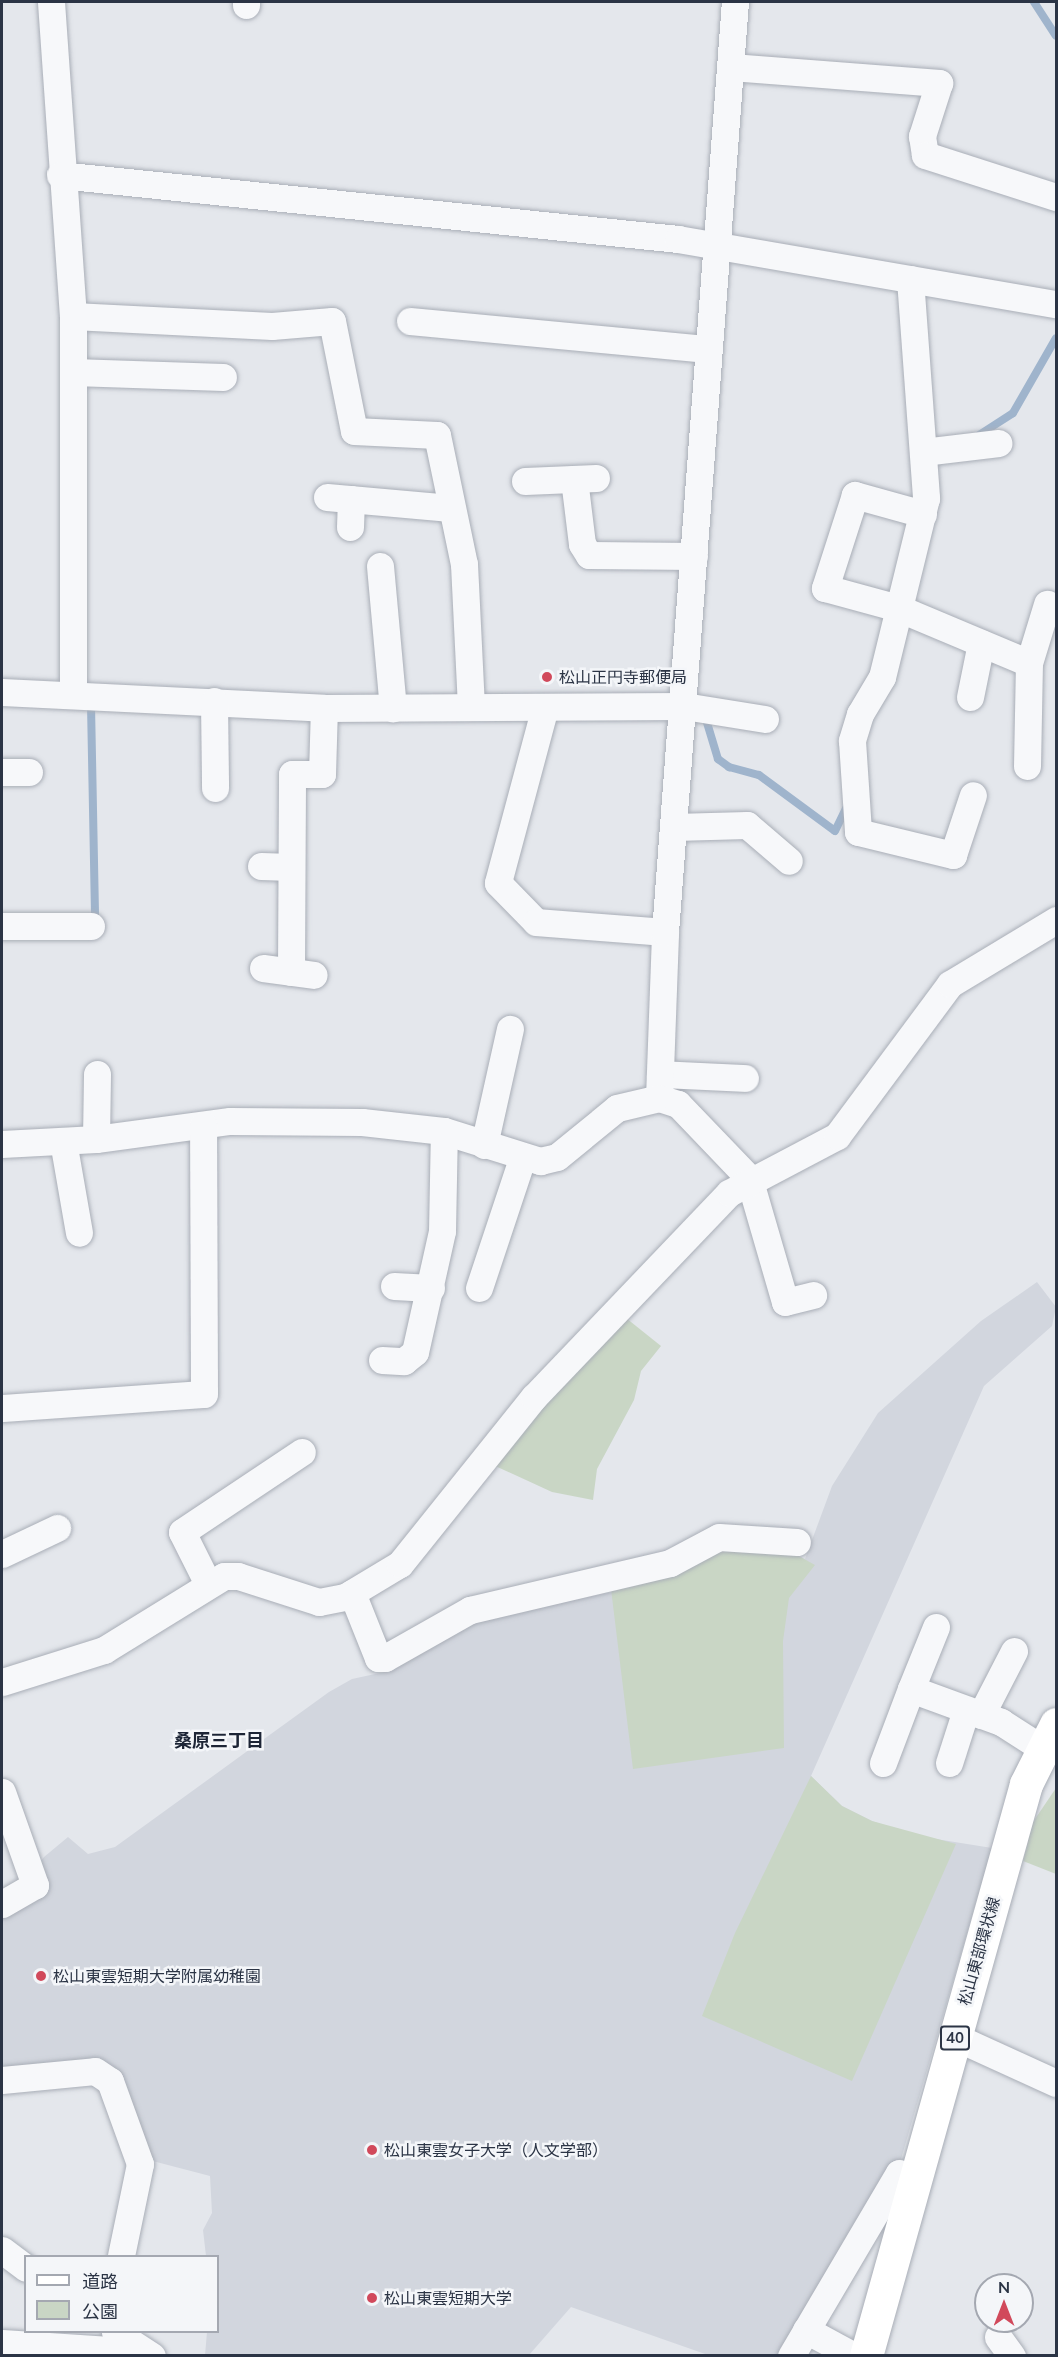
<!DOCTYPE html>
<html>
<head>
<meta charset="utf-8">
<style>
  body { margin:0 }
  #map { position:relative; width:1058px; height:2357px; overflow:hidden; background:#e4e7ec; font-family:Mulish,"Noto Sans JP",sans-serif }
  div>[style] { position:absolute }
  .built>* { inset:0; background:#d2d6de }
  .green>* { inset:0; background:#c9d6c5 }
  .stream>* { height:8px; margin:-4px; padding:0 4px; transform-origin:4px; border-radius:4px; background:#9fb4cc }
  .roads { filter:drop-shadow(0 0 2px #a9aeb7) drop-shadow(0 0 2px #a9aeb7) }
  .minor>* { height:27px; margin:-13.5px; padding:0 13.5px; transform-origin:13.5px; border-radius:13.5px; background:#f7f8fa }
  .major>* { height:33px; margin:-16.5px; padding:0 16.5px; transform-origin:16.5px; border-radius:16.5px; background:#fff }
  .dots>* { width:16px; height:16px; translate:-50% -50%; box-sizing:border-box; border:3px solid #f4f6f9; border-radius:50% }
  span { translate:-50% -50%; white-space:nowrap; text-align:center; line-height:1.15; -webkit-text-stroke:5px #f4f6f9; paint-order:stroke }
  .shield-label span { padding:2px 4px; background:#f4f6f9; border:2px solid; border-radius:4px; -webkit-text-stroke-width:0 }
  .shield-label { font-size:15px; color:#2b3445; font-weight:700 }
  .poi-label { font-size:16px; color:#2b3445 }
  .left { translate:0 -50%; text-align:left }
  .street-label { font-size:16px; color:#2b3445 }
  .neighbourhood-label { font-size:18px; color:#1d2536; font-weight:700 }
  .frame { position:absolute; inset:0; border:3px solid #2b3445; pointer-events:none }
  .legend { position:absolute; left:24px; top:2255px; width:195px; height:78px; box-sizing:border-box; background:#f4f6f9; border:2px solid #a4a8b1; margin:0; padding:8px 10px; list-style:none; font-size:18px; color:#2b3445 }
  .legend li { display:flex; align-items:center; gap:12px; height:30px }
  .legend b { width:30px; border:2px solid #a4a8b1 }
  .north { position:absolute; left:974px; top:2273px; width:60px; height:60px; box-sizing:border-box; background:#f4f6f9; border:2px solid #a4a8b1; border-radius:50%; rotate:0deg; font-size:16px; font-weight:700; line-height:24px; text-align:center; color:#2b3445 }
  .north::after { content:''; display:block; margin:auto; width:21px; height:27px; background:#d1495b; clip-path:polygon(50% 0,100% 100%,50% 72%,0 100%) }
</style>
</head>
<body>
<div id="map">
  <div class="built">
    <i style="clip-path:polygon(1037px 1282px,1056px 1307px,1052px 1326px,984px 1386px,811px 1776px,842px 1806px,872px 1821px,911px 1835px,992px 1848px,901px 2159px,892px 2162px,781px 2355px,708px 2355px,571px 2307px,529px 2355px,205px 2355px,207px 2332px,218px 2332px,218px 2256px,206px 2256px,203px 2230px,212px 2213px,210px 2176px,145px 2159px,117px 2082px,2px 2075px,2px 1914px,44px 1857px,68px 1837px,88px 1854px,115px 1847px,329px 1692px,352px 1679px,389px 1671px,459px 1624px,795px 1554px,805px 1559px,832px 1486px,878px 1413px,981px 1321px)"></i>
  </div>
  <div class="green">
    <i style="clip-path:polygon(621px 1314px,661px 1346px,641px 1371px,634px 1400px,597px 1469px,593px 1500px,552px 1492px,493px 1465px)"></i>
    <i style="clip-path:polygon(722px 1548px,795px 1554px,815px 1565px,789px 1598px,783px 1641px,784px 1748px,633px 1769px,611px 1589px)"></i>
    <i style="clip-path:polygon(811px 1776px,842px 1806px,872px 1821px,956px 1844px,852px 2081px,702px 2016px,735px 1933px)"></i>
    <i style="clip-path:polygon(1056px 1788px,1056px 1874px,1023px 1861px,1033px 1822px)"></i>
  </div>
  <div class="stream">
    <i style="left:1034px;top:2px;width:40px;rotate:57.1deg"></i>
    <i style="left:979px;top:435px;width:40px;rotate:-32.9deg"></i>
    <i style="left:1013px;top:413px;width:86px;rotate:-60.2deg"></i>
    <i style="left:91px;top:705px;width:213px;rotate:88.9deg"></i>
    <i style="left:705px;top:716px;width:45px;rotate:73.2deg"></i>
    <i style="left:718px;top:759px;width:14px;rotate:36deg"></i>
    <i style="left:729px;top:767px;width:31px;rotate:15deg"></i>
    <i style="left:759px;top:775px;width:94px;rotate:36.4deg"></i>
    <i style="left:835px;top:831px;width:30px;rotate:-64deg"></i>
  </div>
  <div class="roads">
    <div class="minor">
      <i style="left:51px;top:2px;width:315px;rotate:86deg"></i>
      <i style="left:73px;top:316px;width:377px;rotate:90deg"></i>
      <i style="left:246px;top:5px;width:3px;rotate:-90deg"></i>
      <i style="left:731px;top:67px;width:209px;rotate:4.4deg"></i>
      <i style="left:939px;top:83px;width:56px;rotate:107.8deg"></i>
      <i style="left:922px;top:136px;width:19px;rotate:81deg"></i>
      <i style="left:925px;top:155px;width:138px;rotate:17.8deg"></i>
      <i style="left:60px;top:175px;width:621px;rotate:5.91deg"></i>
      <i style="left:678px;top:239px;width:384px;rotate:9.8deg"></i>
      <i style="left:910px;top:279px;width:220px;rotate:85.8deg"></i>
      <i style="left:926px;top:498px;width:184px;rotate:103.8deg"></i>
      <i style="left:882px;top:677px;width:43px;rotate:120.7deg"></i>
      <i style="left:860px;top:714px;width:28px;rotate:107deg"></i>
      <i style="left:852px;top:741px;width:91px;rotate:86.2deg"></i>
      <i style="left:858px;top:832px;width:98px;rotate:13.6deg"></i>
      <i style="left:953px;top:855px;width:63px;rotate:-71.6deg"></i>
      <i style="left:73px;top:316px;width:199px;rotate:2.9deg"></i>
      <i style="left:272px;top:326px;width:60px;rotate:-4.8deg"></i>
      <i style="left:332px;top:321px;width:112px;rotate:78.7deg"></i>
      <i style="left:354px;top:431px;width:83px;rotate:2.8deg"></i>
      <i style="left:437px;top:435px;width:132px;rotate:78.2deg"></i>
      <i style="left:464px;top:564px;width:143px;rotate:87.2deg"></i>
      <i style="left:410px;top:321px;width:299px;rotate:5.4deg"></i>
      <i style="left:73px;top:372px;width:150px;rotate:1.9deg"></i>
      <i style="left:923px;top:452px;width:76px;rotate:-6.8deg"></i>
      <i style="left:574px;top:479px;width:65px;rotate:83deg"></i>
      <i style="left:582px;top:544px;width:13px;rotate:58deg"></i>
      <i style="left:589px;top:555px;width:105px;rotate:0.5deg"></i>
      <i style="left:525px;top:481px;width:71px;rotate:-2.4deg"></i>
      <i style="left:327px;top:497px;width:124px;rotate:5.1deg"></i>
      <i style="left:923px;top:514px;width:71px;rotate:-164.4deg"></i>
      <i style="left:855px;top:495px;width:98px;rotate:107.9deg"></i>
      <i style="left:825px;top:588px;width:76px;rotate:15.3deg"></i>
      <i style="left:898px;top:608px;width:142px;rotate:22.8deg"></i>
      <i style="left:350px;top:527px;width:28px;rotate:-88deg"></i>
      <i style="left:380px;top:566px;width:143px;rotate:84.8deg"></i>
      <i style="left:2px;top:692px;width:322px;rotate:2.8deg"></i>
      <i style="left:324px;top:708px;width:360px;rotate:-0.3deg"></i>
      <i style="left:684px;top:706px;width:82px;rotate:9.1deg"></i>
      <i style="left:970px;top:697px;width:55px;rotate:-78.5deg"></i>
      <i style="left:214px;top:701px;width:87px;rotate:89.3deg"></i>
      <i style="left:545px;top:707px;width:182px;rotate:105deg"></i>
      <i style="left:498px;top:883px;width:54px;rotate:45.7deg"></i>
      <i style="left:536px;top:922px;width:129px;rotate:4.4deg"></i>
      <i style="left:1027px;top:766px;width:103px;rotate:-88.9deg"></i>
      <i style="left:1029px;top:663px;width:62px;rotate:-73deg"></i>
      <i style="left:2px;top:772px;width:27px"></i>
      <i style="left:674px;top:827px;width:73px;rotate:-1.6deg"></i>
      <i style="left:747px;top:825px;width:55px;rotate:40.6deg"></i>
      <i style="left:261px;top:866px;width:30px;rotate:2deg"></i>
      <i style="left:2px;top:926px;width:89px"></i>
      <i style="left:263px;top:968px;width:51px;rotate:7.8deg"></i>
      <i style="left:291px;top:972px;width:198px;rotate:-89.7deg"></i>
      <i style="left:292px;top:774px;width:30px"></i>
      <i style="left:322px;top:774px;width:66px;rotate:-88.3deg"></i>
      <i style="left:660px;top:1074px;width:85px;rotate:2.7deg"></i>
      <i style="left:659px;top:1098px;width:166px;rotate:-87.9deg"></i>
      <i style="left:665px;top:932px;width:933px;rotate:-85.7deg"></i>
      <i style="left:96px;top:1139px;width:65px;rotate:-89.1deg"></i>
      <i style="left:63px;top:1141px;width:93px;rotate:80.1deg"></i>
      <i style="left:2px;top:1144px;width:94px;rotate:-3deg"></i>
      <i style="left:96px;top:1139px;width:135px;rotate:-7.7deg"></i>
      <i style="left:230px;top:1121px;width:132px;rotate:0.4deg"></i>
      <i style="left:362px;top:1122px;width:82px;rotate:6.3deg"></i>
      <i style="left:444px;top:1131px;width:101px;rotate:17.4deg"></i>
      <i style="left:540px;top:1161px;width:17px;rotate:-13deg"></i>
      <i style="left:557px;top:1157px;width:77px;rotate:-39.2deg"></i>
      <i style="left:617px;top:1108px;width:43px;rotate:-13.4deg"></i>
      <i style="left:659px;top:1098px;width:20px;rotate:18deg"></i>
      <i style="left:678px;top:1104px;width:103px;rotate:46.2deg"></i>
      <i style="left:749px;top:1178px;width:129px;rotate:73.8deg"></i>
      <i style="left:785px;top:1302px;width:29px;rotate:-14deg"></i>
      <i style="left:484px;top:1145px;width:119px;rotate:-77.4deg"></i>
      <i style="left:394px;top:1286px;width:37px;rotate:3deg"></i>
      <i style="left:479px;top:1288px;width:136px;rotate:-71.6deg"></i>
      <i style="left:382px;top:1360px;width:22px;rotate:3deg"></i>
      <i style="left:404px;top:1361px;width:14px;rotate:-39deg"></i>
      <i style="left:415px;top:1352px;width:124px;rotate:-77.4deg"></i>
      <i style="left:442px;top:1231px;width:100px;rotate:-88.9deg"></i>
      <i style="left:2px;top:1408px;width:202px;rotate:-4deg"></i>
      <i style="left:204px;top:1394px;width:269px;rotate:-90.2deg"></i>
      <i style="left:2px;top:1554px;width:61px;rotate:-25.3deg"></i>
      <i style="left:208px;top:1584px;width:58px;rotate:-116.6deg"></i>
      <i style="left:182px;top:1532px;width:144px;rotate:-33.7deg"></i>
      <i style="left:352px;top:1593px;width:70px;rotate:68.2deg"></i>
      <i style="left:378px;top:1658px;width:7px"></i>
      <i style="left:385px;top:1658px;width:98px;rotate:-29.5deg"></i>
      <i style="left:470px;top:1610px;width:205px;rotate:-13.2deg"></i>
      <i style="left:670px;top:1563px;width:55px;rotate:-28deg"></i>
      <i style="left:719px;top:1537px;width:78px;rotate:3.7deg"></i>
      <i style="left:936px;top:1627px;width:67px;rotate:112deg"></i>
      <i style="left:911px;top:1689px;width:96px;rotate:20.1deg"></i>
      <i style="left:1001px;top:1722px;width:50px;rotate:32.7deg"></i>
      <i style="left:2px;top:1682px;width:107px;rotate:-17.4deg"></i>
      <i style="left:104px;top:1650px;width:141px;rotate:-31.7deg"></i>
      <i style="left:224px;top:1576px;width:14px"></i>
      <i style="left:238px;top:1576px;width:85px;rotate:17.8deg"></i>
      <i style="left:319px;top:1602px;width:26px;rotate:-11deg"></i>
      <i style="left:345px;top:1597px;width:64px;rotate:-31deg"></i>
      <i style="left:400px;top:1564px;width:214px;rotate:-51.3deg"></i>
      <i style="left:534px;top:1397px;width:282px;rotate:-46.3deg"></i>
      <i style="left:729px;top:1193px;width:122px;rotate:-27.8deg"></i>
      <i style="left:837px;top:1136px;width:189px;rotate:-53.4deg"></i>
      <i style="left:950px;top:984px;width:124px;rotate:-31.1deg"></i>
      <i style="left:981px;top:1715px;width:72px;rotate:-62.7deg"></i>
      <i style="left:883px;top:1763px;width:79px;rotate:-69.3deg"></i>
      <i style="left:949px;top:1763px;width:56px;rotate:-72.2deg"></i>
      <i style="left:2px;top:1792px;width:99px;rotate:70.5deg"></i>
      <i style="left:35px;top:1885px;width:38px;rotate:150deg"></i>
      <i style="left:955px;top:2037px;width:111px;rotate:24.5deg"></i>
      <i style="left:2px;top:2080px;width:93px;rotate:-5.5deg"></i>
      <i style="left:95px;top:2071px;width:18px;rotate:34deg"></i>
      <i style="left:110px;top:2081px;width:88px;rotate:70.1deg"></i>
      <i style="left:140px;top:2164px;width:94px;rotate:101.7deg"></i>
      <i style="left:2px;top:2250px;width:30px;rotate:37deg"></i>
      <i style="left:806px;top:2330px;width:55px;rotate:28.4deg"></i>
      <i style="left:115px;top:2332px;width:44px;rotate:33deg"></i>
      <i style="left:998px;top:2337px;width:24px;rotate:54deg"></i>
      <i style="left:2px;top:2343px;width:108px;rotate:3.7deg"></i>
      <i style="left:110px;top:2350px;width:18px;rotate:-56deg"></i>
      <i style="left:791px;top:2356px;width:212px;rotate:-59.5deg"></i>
      <i style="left:899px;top:2173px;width:17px;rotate:31deg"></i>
    </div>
    <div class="major">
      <i style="left:866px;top:2356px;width:594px;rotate:-74.37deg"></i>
      <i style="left:1026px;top:1784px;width:67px;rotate:-63.4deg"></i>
    </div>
  </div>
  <div class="dots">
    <i style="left:547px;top:677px;background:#d1495b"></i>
    <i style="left:41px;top:1976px;background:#d1495b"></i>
    <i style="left:372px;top:2150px;background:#d1495b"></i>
    <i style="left:372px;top:2298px;background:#d1495b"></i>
  </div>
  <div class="shield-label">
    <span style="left:955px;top:2038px">40</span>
  </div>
  <div class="poi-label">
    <span class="left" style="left:559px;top:677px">松山正円寺郵便局</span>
    <span class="left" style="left:53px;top:1976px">松山東雲短期大学附属幼稚園</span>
    <span class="left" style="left:384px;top:2150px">松山東雲女子大学（人文学部）</span>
    <span class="left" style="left:384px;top:2298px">松山東雲短期大学</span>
  </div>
  <div class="street-label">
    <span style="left:979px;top:1951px;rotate:-74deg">松山東部環状線</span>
  </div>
  <div class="neighbourhood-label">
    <span style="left:219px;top:1741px">桑原三丁目</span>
  </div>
  <div class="frame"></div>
  <ul class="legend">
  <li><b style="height:8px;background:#fff"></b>道路</li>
  <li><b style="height:16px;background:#c9d6c5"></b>公園</li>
  </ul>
  <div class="north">N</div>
</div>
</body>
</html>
